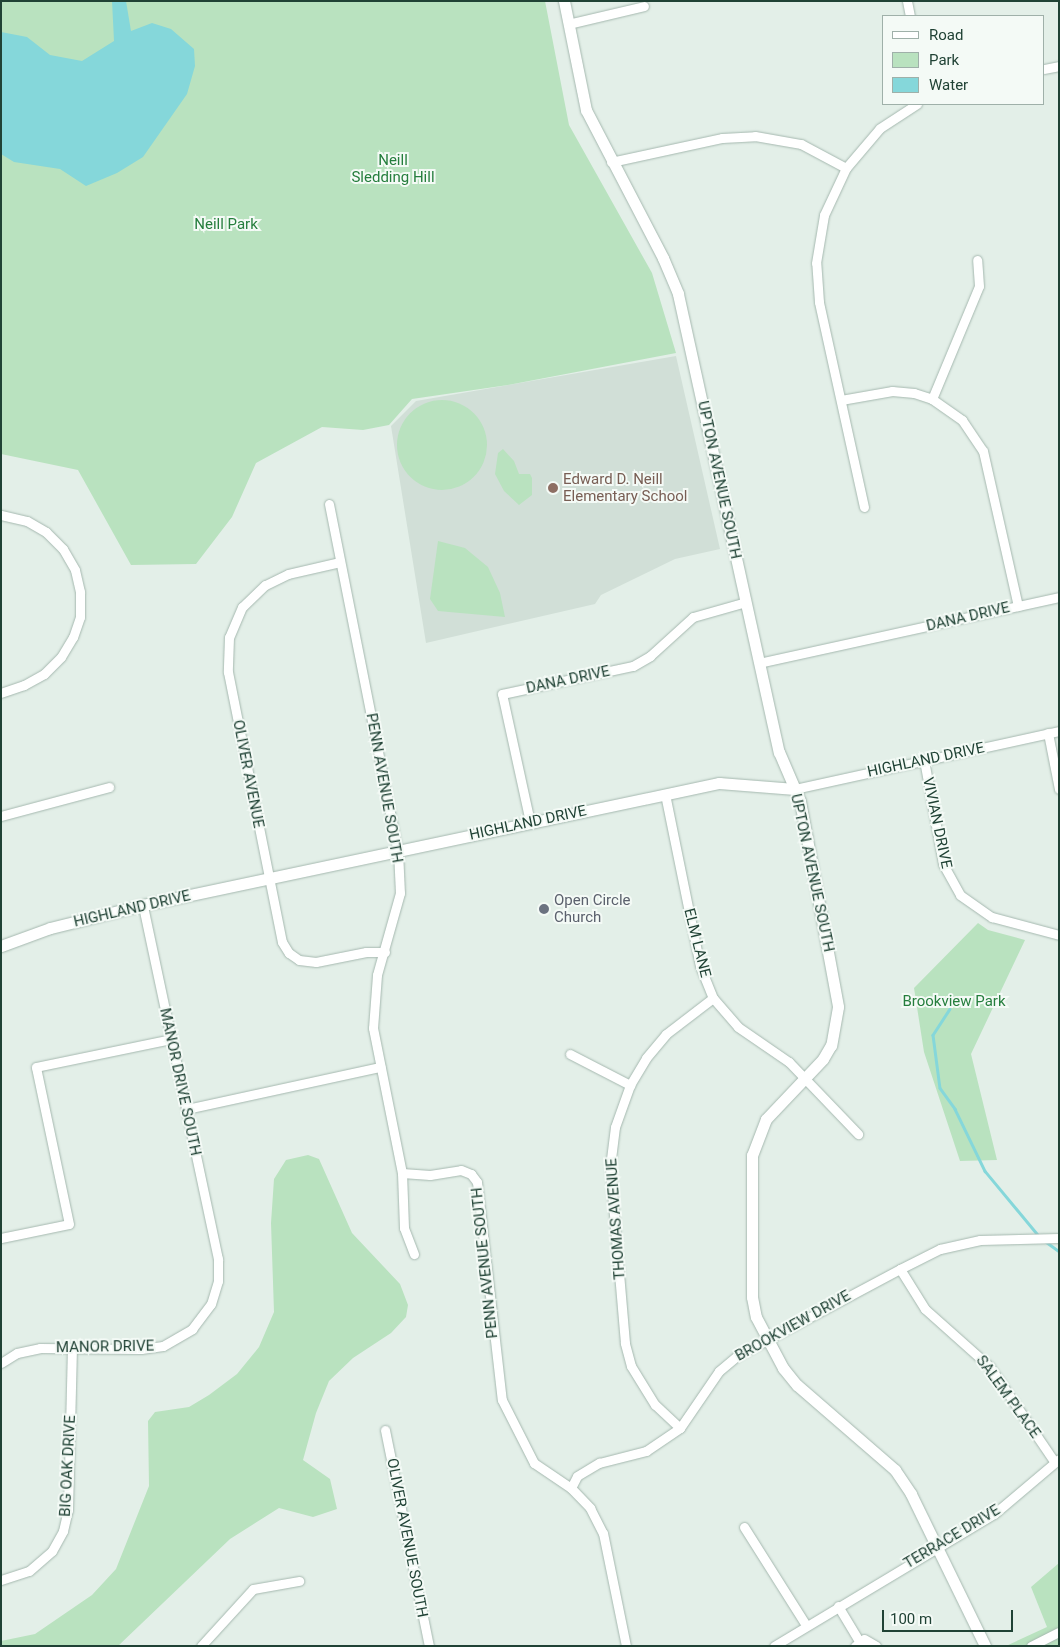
<!DOCTYPE html>
<html>
<head>
<meta charset="utf-8">
<style>
  body { margin:0 }
  #map { position:relative; width:1060px; height:1647px; overflow:hidden; background:#e3efe8; font-family:Roboto,sans-serif }
  div>[style] { position:absolute }
  .built>* { inset:0; background:#d1dfd7 }
  .green>* { inset:0; background:#b9e2bf }
  .round { border-radius:50% }
  .water>* { inset:0; background:#85d7da }
  .stream>* { height:2.5px; margin:-1.25px; padding:0 1.25px; transform-origin:1.25px; border-radius:1.25px; background:#85d7da }
  .roads { filter:drop-shadow(0 0 1px #a5b8af) drop-shadow(0 0 1px #a5b8af) }
  .minor>* { height:9px; margin:-4.5px; padding:0 4.5px; transform-origin:4.5px; border-radius:4.5px; background:#fff }
  .tertiary>* { height:11px; margin:-5.5px; padding:0 5.5px; transform-origin:5.5px; border-radius:5.5px; background:#fff }
  .dots>* { width:14px; height:14px; translate:-50% -50%; box-sizing:border-box; border:2px solid #f4faf6; border-radius:50% }
  span { translate:-50% -50%; white-space:nowrap; text-align:center; line-height:1.15; -webkit-text-stroke:4px #f4faf6; paint-order:stroke }
  .park-label { font-size:15px; color:#257e3d }
  .education-label { font-size:15px; color:#785e54 }
  .left { translate:0 -50%; text-align:left }
  .street-label { font-size:15px; color:#204235 }
  .worship-label { font-size:15px; color:#5b616d }
  .frame { position:absolute; inset:0; border:2px solid #204235; pointer-events:none }
  .legend { position:absolute; left:882px; top:15px; width:162px; height:90px; box-sizing:border-box; background:#f4faf6; border:1px solid #9fb0a9; margin:0; padding:6px 9px; list-style:none; font-size:15px; color:#204235 }
  .legend li { display:flex; align-items:center; gap:10px; height:25px }
  .legend b { width:25px; border:1px solid #9fb0a9 }
  .scale { position:absolute; left:882px; top:1610px; width:131px; height:22px; box-sizing:border-box; border:2px solid #204235; border-top:0; padding-left:6px; font-size:15px; line-height:18px; white-space:nowrap; color:#204235; -webkit-text-stroke:4px #f4faf6; paint-order:stroke }
</style>
</head>
<body>
<div id="map">
  <div class="built">
    <i style="clip-path:polygon(676px 356px,720px 549px,675px 559px,601px 595px,595px 604px,426px 643px,391px 426px,416px 401px)"></i>
  </div>
  <div class="green">
    <i style="clip-path:polygon(1px 1px,545px 1px,569px 125px,652px 273px,676px 353px,508px 385px,412px 399px,389px 425px,363px 430px,322px 427px,256px 463px,232px 517px,196px 564px,131px 565px,78px 470px,1px 454px)"></i>
    <i class="round" style="left:397px;top:400px;width:90px;height:90px"></i>
    <i style="clip-path:polygon(503px 449px,514px 461px,519px 474px,530px 474px,532px 478px,532px 495px,519px 505px,504px 491px,495px 474px,498px 453px)"></i>
    <i style="clip-path:polygon(438px 541px,465px 548px,488px 567px,500px 593px,505px 617px,438px 611px,430px 599px)"></i>
    <i style="clip-path:polygon(978px 923px,988px 930px,1025px 940px,971px 1054px,997px 1160px,960px 1161px,924px 1052px,914px 988px)"></i>
    <i style="clip-path:polygon(308px 1155px,319px 1159px,352px 1233px,400px 1284px,408px 1305px,406px 1317px,391px 1333px,353px 1358px,329px 1381px,316px 1413px,303px 1460px,330px 1479px,337px 1509px,313px 1517px,279px 1508px,230px 1539px,118px 1646px,1px 1646px,1px 1641px,35px 1634px,92px 1595px,116px 1569px,149px 1486px,148px 1421px,155px 1412px,189px 1407px,209px 1395px,237px 1374px,259px 1347px,274px 1312px,271px 1223px,274px 1179px,286px 1160px)"></i>
    <i style="clip-path:polygon(1059px 1563px,1059px 1646px,1006px 1646px,1047px 1627px,1031px 1587px)"></i>
  </div>
  <div class="water">
    <i style="clip-path:polygon(112px 1px,126px 1px,131px 31px,152px 23px,171px 29px,194px 49px,195px 66px,187px 94px,143px 157px,117px 173px,86px 186px,60px 169px,14px 162px,1px 154px,1px 32px,27px 37px,50px 55px,82px 61px,114px 41px)"></i>
  </div>
  <div class="stream">
    <i style="left:950px;top:1009px;width:31px;rotate:123deg"></i>
    <i style="left:933px;top:1035px;width:53px;rotate:82.5deg"></i>
    <i style="left:940px;top:1088px;width:26px;rotate:54deg"></i>
    <i style="left:955px;top:1109px;width:69px;rotate:64.2deg"></i>
    <i style="left:985px;top:1171px;width:85px;rotate:50.3deg"></i>
    <i style="left:1045px;top:1241px;width:17px;rotate:36deg"></i>
  </div>
  <div class="roads">
    <div class="minor">
      <i style="left:907px;top:1px;width:15px;rotate:79deg"></i>
      <i style="left:568px;top:24px;width:78px;rotate:-13.3deg"></i>
      <i style="left:1044px;top:69px;width:15px;rotate:-11deg"></i>
      <i style="left:611px;top:162px;width:114px;rotate:-12.2deg"></i>
      <i style="left:722px;top:138px;width:33px;rotate:-3deg"></i>
      <i style="left:755px;top:136px;width:47px;rotate:9.9deg"></i>
      <i style="left:801px;top:144px;width:51px;rotate:28.1deg"></i>
      <i style="left:932px;top:399px;width:122px;rotate:-67.4deg"></i>
      <i style="left:979px;top:286px;width:26px;rotate:-94deg"></i>
      <i style="left:841px;top:400px;width:52px;rotate:-10deg"></i>
      <i style="left:892px;top:391px;width:22px;rotate:5deg"></i>
      <i style="left:914px;top:393px;width:19px;rotate:18deg"></i>
      <i style="left:932px;top:399px;width:37px;rotate:35deg"></i>
      <i style="left:962px;top:420px;width:37px;rotate:56deg"></i>
      <i style="left:983px;top:451px;width:159px;rotate:77.3deg"></i>
      <i style="left:329px;top:504px;width:354px;rotate:78.8deg"></i>
      <i style="left:398px;top:851px;width:42px;rotate:87.3deg"></i>
      <i style="left:400px;top:893px;width:85px;rotate:105.7deg"></i>
      <i style="left:377px;top:975px;width:53px;rotate:94.3deg"></i>
      <i style="left:373px;top:1028px;width:148px;rotate:78.7deg"></i>
      <i style="left:402px;top:1173px;width:28px;rotate:4deg"></i>
      <i style="left:430px;top:1175px;width:31px;rotate:-9deg"></i>
      <i style="left:461px;top:1170px;width:11px;rotate:22deg"></i>
      <i style="left:471px;top:1174px;width:10px;rotate:53deg"></i>
      <i style="left:477px;top:1182px;width:219px;rotate:83.5deg"></i>
      <i style="left:502px;top:1400px;width:71px;rotate:63.1deg"></i>
      <i style="left:534px;top:1463px;width:45px;rotate:34deg"></i>
      <i style="left:571px;top:1488px;width:28px;rotate:46deg"></i>
      <i style="left:590px;top:1508px;width:28px;rotate:63deg"></i>
      <i style="left:603px;top:1533px;width:115px;rotate:78.5deg"></i>
      <i style="left:864px;top:507px;width:210px;rotate:-102.4deg"></i>
      <i style="left:819px;top:302px;width:39px;rotate:-94deg"></i>
      <i style="left:816px;top:263px;width:49px;rotate:-80.5deg"></i>
      <i style="left:824px;top:215px;width:52px;rotate:-64.9deg"></i>
      <i style="left:846px;top:168px;width:52px;rotate:-49.6deg"></i>
      <i style="left:880px;top:128px;width:44px;rotate:-33deg"></i>
      <i style="left:1px;top:515px;width:27px;rotate:13deg"></i>
      <i style="left:27px;top:521px;width:22px;rotate:30deg"></i>
      <i style="left:46px;top:532px;width:24px;rotate:45deg"></i>
      <i style="left:63px;top:549px;width:24px;rotate:60deg"></i>
      <i style="left:75px;top:570px;width:23px;rotate:77deg"></i>
      <i style="left:80px;top:592px;width:25px;rotate:90deg"></i>
      <i style="left:80px;top:617px;width:21px;rotate:109deg"></i>
      <i style="left:73px;top:637px;width:23px;rotate:121deg"></i>
      <i style="left:61px;top:657px;width:24px;rotate:135deg"></i>
      <i style="left:44px;top:674px;width:23px;rotate:151deg"></i>
      <i style="left:24px;top:685px;width:24px;rotate:161deg"></i>
      <i style="left:340px;top:562px;width:53px;rotate:167deg"></i>
      <i style="left:288px;top:574px;width:25px;rotate:154deg"></i>
      <i style="left:265px;top:585px;width:32px;rotate:136deg"></i>
      <i style="left:242px;top:607px;width:33px;rotate:113deg"></i>
      <i style="left:229px;top:637px;width:35px;rotate:92deg"></i>
      <i style="left:228px;top:672px;width:275px;rotate:78.7deg"></i>
      <i style="left:282px;top:942px;width:13px;rotate:58deg"></i>
      <i style="left:289px;top:953px;width:12px;rotate:35deg"></i>
      <i style="left:299px;top:960px;width:17px;rotate:7deg"></i>
      <i style="left:316px;top:962px;width:51px;rotate:-11.3deg"></i>
      <i style="left:366px;top:952px;width:19px"></i>
      <i style="left:759px;top:663px;width:307px;rotate:-12.4deg"></i>
      <i style="left:1048px;top:733px;width:57px;rotate:78.9deg"></i>
      <i style="left:924px;top:760px;width:106px;rotate:79.6deg"></i>
      <i style="left:943px;top:864px;width:35px;rotate:61deg"></i>
      <i style="left:960px;top:895px;width:39px;rotate:35deg"></i>
      <i style="left:992px;top:917px;width:69px;rotate:15deg"></i>
      <i style="left:795px;top:789px;width:270px;rotate:-12.4deg"></i>
      <i style="left:665px;top:794px;width:176px;rotate:78.5deg"></i>
      <i style="left:700px;top:966px;width:35px;rotate:68deg"></i>
      <i style="left:713px;top:998px;width:38px;rotate:49deg"></i>
      <i style="left:738px;top:1027px;width:62px;rotate:34.5deg"></i>
      <i style="left:789px;top:1062px;width:100px;rotate:46.2deg"></i>
      <i style="left:1px;top:816px;width:112px;rotate:-15deg"></i>
      <i style="left:530px;top:822px;width:131px;rotate:-102.3deg"></i>
      <i style="left:502px;top:694px;width:134px;rotate:-12.1deg"></i>
      <i style="left:633px;top:666px;width:20px;rotate:-30deg"></i>
      <i style="left:650px;top:656px;width:58px;rotate:-42.2deg"></i>
      <i style="left:693px;top:617px;width:55px;rotate:-15.8deg"></i>
      <i style="left:570px;top:1054px;width:68px;rotate:27.3deg"></i>
      <i style="left:187px;top:1109px;width:198px;rotate:-12.3deg"></i>
      <i style="left:402px;top:1173px;width:55px;rotate:87.9deg"></i>
      <i style="left:404px;top:1228px;width:28px;rotate:69deg"></i>
      <i style="left:1px;top:1238px;width:69px;rotate:-11.6deg"></i>
      <i style="left:69px;top:1224px;width:160px;rotate:-101.9deg"></i>
      <i style="left:36px;top:1067px;width:138px;rotate:-11.7deg"></i>
      <i style="left:900px;top:1269px;width:47px;rotate:58deg"></i>
      <i style="left:925px;top:1309px;width:87px;rotate:41.7deg"></i>
      <i style="left:990px;top:1367px;width:114px;rotate:55.8deg"></i>
      <i style="left:1px;top:1363px;width:19px;rotate:-32deg"></i>
      <i style="left:17px;top:1353px;width:24px;rotate:-12deg"></i>
      <i style="left:40px;top:1348px;width:101px;rotate:0.6deg"></i>
      <i style="left:141px;top:1349px;width:22px;rotate:-8deg"></i>
      <i style="left:163px;top:1346px;width:34px;rotate:-30deg"></i>
      <i style="left:192px;top:1329px;width:31px;rotate:-53deg"></i>
      <i style="left:211px;top:1304px;width:24px;rotate:-73deg"></i>
      <i style="left:218px;top:1281px;width:22px;rotate:-90deg"></i>
      <i style="left:218px;top:1259px;width:362px;rotate:-102deg"></i>
      <i style="left:680px;top:1428px;width:34px;rotate:-137deg"></i>
      <i style="left:655px;top:1405px;width:46px;rotate:-121.6deg"></i>
      <i style="left:631px;top:1366px;width:24px;rotate:-105deg"></i>
      <i style="left:625px;top:1343px;width:177px;rotate:-94.9deg"></i>
      <i style="left:610px;top:1167px;width:40px;rotate:-82.9deg"></i>
      <i style="left:615px;top:1127px;width:45px;rotate:-70.3deg"></i>
      <i style="left:630px;top:1085px;width:31px;rotate:-59deg"></i>
      <i style="left:646px;top:1058px;width:31px;rotate:-50deg"></i>
      <i style="left:666px;top:1034px;width:59px;rotate:-37.5deg"></i>
      <i style="left:385px;top:1430px;width:220px;rotate:78.5deg"></i>
      <i style="left:571px;top:1488px;width:13px;rotate:-63deg"></i>
      <i style="left:577px;top:1476px;width:26px;rotate:-31deg"></i>
      <i style="left:599px;top:1463px;width:49px;rotate:-14.3deg"></i>
      <i style="left:646px;top:1451px;width:41px;rotate:-34.1deg"></i>
      <i style="left:680px;top:1428px;width:69px;rotate:-55.6deg"></i>
      <i style="left:719px;top:1371px;width:23px;rotate:-40deg"></i>
      <i style="left:737px;top:1356px;width:185px;rotate:-28.1deg"></i>
      <i style="left:900px;top:1269px;width:45px;rotate:-26.6deg"></i>
      <i style="left:940px;top:1249px;width:41px;rotate:-12.7deg"></i>
      <i style="left:980px;top:1240px;width:79px;rotate:-1.5deg"></i>
      <i style="left:744px;top:1527px;width:116px;rotate:57.7deg"></i>
      <i style="left:1px;top:1580px;width:29px;rotate:-18deg"></i>
      <i style="left:29px;top:1571px;width:30px;rotate:-41deg"></i>
      <i style="left:52px;top:1551px;width:23px;rotate:-61deg"></i>
      <i style="left:63px;top:1531px;width:22px;rotate:-77deg"></i>
      <i style="left:68px;top:1510px;width:162px;rotate:-88.6deg"></i>
      <i style="left:838px;top:1606px;width:41px;rotate:59deg"></i>
      <i style="left:201px;top:1646px;width:77px;rotate:-47.6deg"></i>
      <i style="left:253px;top:1589px;width:47px;rotate:-9.9deg"></i>
      <i style="left:774px;top:1646px;width:257px;rotate:-31deg"></i>
      <i style="left:994px;top:1514px;width:85px;rotate:-40.2deg"></i>
      <i style="left:855px;top:1646px;width:11px;rotate:-38deg"></i>
      <i style="left:864px;top:1639px;width:14px;rotate:30deg"></i>
      <i style="left:1031px;top:1646px;width:31px;rotate:-27deg"></i>
    </div>
    <div class="tertiary">
      <i style="left:564px;top:1px;width:111px;rotate:78.6deg"></i>
      <i style="left:586px;top:110px;width:167px;rotate:62.5deg"></i>
      <i style="left:663px;top:258px;width:39px;rotate:67deg"></i>
      <i style="left:678px;top:294px;width:469px;rotate:77.6deg"></i>
      <i style="left:779px;top:752px;width:53px;rotate:66.8deg"></i>
      <i style="left:800px;top:801px;width:209px;rotate:79.5deg"></i>
      <i style="left:838px;top:1007px;width:39px;rotate:100deg"></i>
      <i style="left:831px;top:1045px;width:16px;rotate:120deg"></i>
      <i style="left:823px;top:1059px;width:83px;rotate:133.5deg"></i>
      <i style="left:766px;top:1119px;width:39px;rotate:111deg"></i>
      <i style="left:752px;top:1155px;width:142px;rotate:90deg"></i>
      <i style="left:752px;top:1297px;width:20px;rotate:79deg"></i>
      <i style="left:756px;top:1317px;width:58px;rotate:62.1deg"></i>
      <i style="left:783px;top:1368px;width:22px;rotate:51deg"></i>
      <i style="left:797px;top:1385px;width:130px;rotate:40.9deg"></i>
      <i style="left:895px;top:1470px;width:29px;rotate:56deg"></i>
      <i style="left:911px;top:1494px;width:169px;rotate:64deg"></i>
      <i style="left:1px;top:946px;width:52px;rotate:-20.2deg"></i>
      <i style="left:50px;top:928px;width:96px;rotate:-13.9deg"></i>
      <i style="left:143px;top:905px;width:589px;rotate:-11.96deg"></i>
      <i style="left:719px;top:783px;width:76px;rotate:4.5deg"></i>
    </div>
  </div>
  <div class="dots">
    <i style="left:553px;top:488px;background:#8d6e63"></i>
    <i style="left:544px;top:909px;background:#6b7280"></i>
  </div>
  <div class="park-label">
    <span style="left:393px;top:169px">Neill<br>Sledding Hill</span>
    <span style="left:226px;top:225px">Neill Park</span>
    <span style="left:954px;top:1002px">Brookview Park</span>
  </div>
  <div class="education-label">
    <span class="left" style="left:563px;top:488px">Edward D. Neill<br>Elementary School</span>
  </div>
  <div class="street-label">
    <span style="left:719px;top:480px;rotate:78deg">UPTON AVENUE SOUTH</span>
    <span style="left:968px;top:617px;rotate:-13deg">DANA DRIVE</span>
    <span style="left:568px;top:680px;rotate:-12deg">DANA DRIVE</span>
    <span style="left:926px;top:760px;rotate:-12deg">HIGHLAND DRIVE</span>
    <span style="left:248px;top:774px;rotate:79deg">OLIVER AVENUE</span>
    <span style="left:384px;top:788px;rotate:80deg">PENN AVENUE SOUTH</span>
    <span style="left:528px;top:823px;rotate:-12deg">HIGHLAND DRIVE</span>
    <span style="left:937px;top:823px;rotate:78deg">VIVIAN DRIVE</span>
    <span style="left:812px;top:873px;rotate:78deg">UPTON AVENUE SOUTH</span>
    <span style="left:132px;top:909px;rotate:-13deg">HIGHLAND DRIVE</span>
    <span style="left:697px;top:943px;rotate:76deg">ELM LANE</span>
    <span style="left:180px;top:1082px;rotate:78deg">MANOR DRIVE SOUTH</span>
    <span style="left:616px;top:1219px;rotate:-94deg">THOMAS AVENUE</span>
    <span style="left:485px;top:1263px;rotate:-96deg">PENN AVENUE SOUTH</span>
    <span style="left:793px;top:1326px;rotate:-29deg">BROOKVIEW DRIVE</span>
    <span style="left:105px;top:1347px;rotate:-1deg">MANOR DRIVE</span>
    <span style="left:1008px;top:1397px;rotate:54deg">SALEM PLACE</span>
    <span style="left:68px;top:1466px;rotate:-87deg">BIG OAK DRIVE</span>
    <span style="left:952px;top:1537px;rotate:-31deg">TERRACE DRIVE</span>
    <span style="left:407px;top:1538px;rotate:79deg">OLIVER AVENUE SOUTH</span>
  </div>
  <div class="worship-label">
    <span class="left" style="left:554px;top:909px">Open Circle<br>Church</span>
  </div>
  <div class="frame"></div>
  <ul class="legend">
  <li><b style="height:6px;background:#fff"></b>Road</li>
  <li><b style="height:14px;background:#b9e2bf"></b>Park</li>
  <li><b style="height:14px;background:#85d7da"></b>Water</li>
  </ul>
  <div class="scale">100 m</div>
</div>
</body>
</html>
